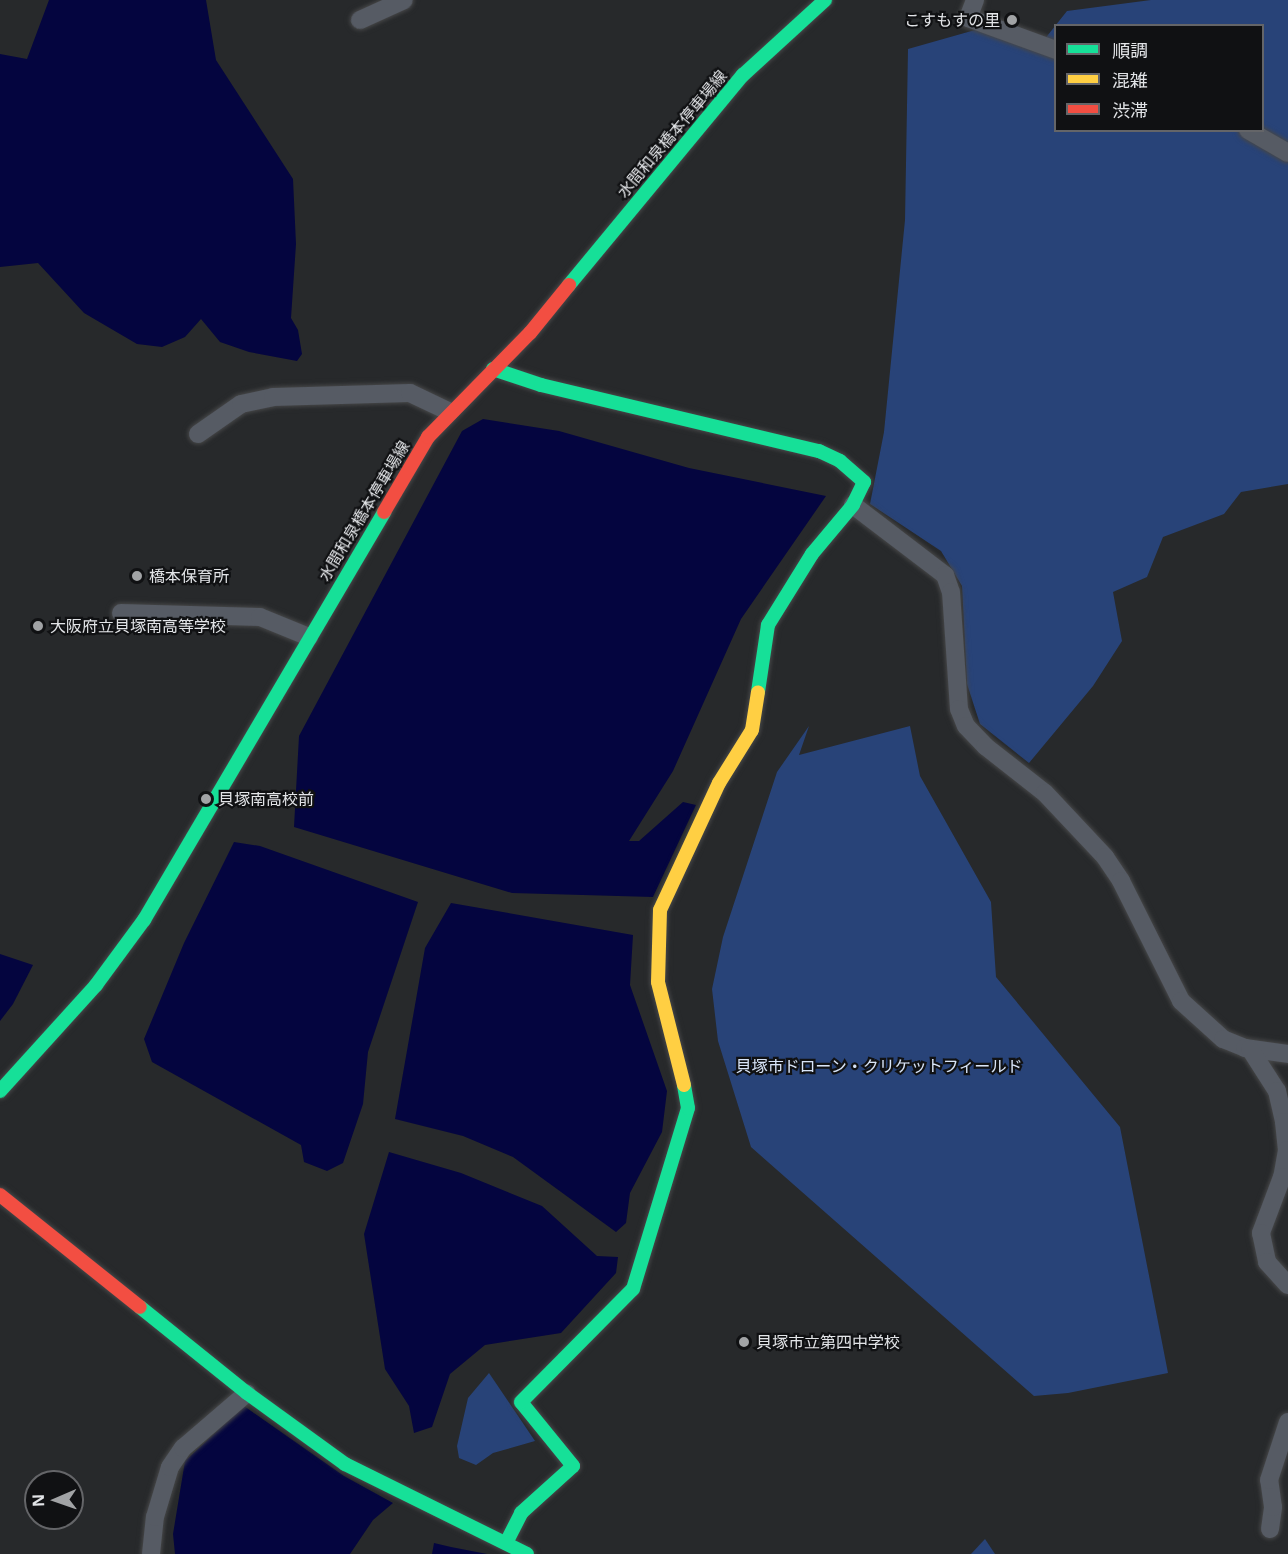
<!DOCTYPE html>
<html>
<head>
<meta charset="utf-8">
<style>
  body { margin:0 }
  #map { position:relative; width:1288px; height:1554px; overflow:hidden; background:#27292b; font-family:"Noto Sans","Noto Sans JP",sans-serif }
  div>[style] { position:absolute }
  .green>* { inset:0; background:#284378 }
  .water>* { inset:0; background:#04053f }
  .roads { filter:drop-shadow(0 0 2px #464748) drop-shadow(0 0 2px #464748) }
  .street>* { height:18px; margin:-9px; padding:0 9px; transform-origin:9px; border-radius:9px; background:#565b64 }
  .fast>* { height:14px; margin:-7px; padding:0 7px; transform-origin:7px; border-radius:7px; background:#16e098 }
  .slow>* { height:14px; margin:-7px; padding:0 7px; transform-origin:7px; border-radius:7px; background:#ffcf43 }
  .jam>* { height:14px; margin:-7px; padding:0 7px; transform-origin:7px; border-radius:7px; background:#f24e42 }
  .dots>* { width:16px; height:16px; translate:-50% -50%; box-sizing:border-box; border:3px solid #101113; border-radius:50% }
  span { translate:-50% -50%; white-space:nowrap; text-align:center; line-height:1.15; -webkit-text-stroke:4.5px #101113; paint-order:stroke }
  .poi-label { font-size:16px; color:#e2e4e7 }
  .right { translate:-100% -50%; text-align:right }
  .left { translate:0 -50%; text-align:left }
  .street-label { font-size:16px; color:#e2e4e7 }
  .park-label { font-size:16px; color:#d9e5f8 }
  .legend { position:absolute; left:1054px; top:24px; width:210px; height:108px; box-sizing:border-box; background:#101113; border:2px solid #646568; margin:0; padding:8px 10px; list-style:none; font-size:18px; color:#e2e4e7 }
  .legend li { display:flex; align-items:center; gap:12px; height:30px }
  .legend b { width:30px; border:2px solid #646568 }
  .north { position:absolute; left:24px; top:1470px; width:60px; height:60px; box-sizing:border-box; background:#101113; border:2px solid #646568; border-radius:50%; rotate:268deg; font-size:16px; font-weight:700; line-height:24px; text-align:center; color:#e2e4e7 }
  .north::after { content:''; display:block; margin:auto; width:21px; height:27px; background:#a1a3a5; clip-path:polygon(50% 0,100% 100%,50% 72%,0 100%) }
</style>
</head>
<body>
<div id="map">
  <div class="green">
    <i style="clip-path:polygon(evenodd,1151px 0,1288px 0,1288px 484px,1241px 492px,1224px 514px,1163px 537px,1147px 577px,1113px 592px,1122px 641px,1093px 686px,1029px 763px,980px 724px,967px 684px,962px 586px,941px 551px,870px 504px,884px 432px,905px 220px,908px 49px,975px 30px,1036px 50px,1067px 11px,1151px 0,1056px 26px,1262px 26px,1262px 130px,1056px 130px,1056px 26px)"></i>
    <i style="clip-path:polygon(809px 726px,799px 755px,910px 726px,920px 776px,991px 902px,996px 977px,1120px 1127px,1168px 1373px,1068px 1393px,1034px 1396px,751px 1147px,718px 1041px,712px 989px,723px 937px,777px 772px)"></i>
    <i style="clip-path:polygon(489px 1373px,535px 1441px,493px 1453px,476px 1465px,459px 1458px,457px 1446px,468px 1398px)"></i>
    <i style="clip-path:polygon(985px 1539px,995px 1554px,971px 1554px)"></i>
  </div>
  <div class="water">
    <i style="clip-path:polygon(49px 0,206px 0,216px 60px,293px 179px,296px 244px,291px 318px,298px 330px,302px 354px,297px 361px,249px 352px,220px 342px,201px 319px,185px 337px,162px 347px,137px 344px,84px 313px,38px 263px,0 267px,0 54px,27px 59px)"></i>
    <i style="clip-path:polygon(483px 419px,559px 431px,689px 468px,826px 496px,741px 619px,673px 771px,629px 841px,639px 841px,683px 802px,696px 805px,653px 897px,512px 893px,294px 827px,299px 736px,462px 431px)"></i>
    <i style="clip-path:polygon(234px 842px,260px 846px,418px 902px,368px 1052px,363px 1104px,343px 1163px,327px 1171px,304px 1162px,301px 1145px,152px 1062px,144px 1039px,184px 943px)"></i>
    <i style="clip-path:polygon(451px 903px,633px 935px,630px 985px,667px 1091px,662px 1132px,630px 1193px,626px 1223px,616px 1232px,513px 1157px,463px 1136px,395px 1119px,425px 948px)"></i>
    <i style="clip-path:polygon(0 954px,33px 965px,13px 1004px,0 1021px)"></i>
    <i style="clip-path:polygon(389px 1152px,461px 1173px,542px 1206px,597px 1256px,618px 1257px,616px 1273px,561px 1333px,485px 1345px,450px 1374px,432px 1427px,414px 1433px,409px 1406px,385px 1369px,364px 1234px)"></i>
    <i style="clip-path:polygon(244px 1406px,344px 1476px,393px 1503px,373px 1520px,350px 1554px,175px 1554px,173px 1534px,185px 1461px)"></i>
    <i style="clip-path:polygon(434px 1543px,451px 1547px,487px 1554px,432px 1554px)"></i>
  </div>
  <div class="roads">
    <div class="street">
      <i style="left:975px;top:0;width:19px;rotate:111deg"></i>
      <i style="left:968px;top:18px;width:94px;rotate:20deg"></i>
      <i style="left:360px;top:20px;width:48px;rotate:-24.4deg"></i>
      <i style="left:1248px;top:130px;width:46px;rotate:29.9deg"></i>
      <i style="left:198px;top:434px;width:52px;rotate:-34.9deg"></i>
      <i style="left:241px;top:404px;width:33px;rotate:-12deg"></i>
      <i style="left:273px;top:397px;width:137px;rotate:-1.7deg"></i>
      <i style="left:410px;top:393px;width:44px;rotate:25.4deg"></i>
      <i style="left:853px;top:505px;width:116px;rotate:37.3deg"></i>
      <i style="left:945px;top:575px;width:18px;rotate:71deg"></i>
      <i style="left:951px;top:592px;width:117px;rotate:86.1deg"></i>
      <i style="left:959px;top:709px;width:18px;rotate:68deg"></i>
      <i style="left:966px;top:726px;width:28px;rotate:46deg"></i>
      <i style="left:985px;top:746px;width:76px;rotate:38.1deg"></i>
      <i style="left:1045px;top:793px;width:88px;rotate:46.8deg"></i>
      <i style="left:1105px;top:857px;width:29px;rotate:56deg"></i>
      <i style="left:1121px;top:881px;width:134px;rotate:63.4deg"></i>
      <i style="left:1181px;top:1001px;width:57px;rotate:42.1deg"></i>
      <i style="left:1223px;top:1039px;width:24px;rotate:22deg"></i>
      <i style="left:1245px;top:1048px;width:43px;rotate:7.9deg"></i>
      <i style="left:121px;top:613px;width:139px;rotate:1.6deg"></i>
      <i style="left:260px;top:617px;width:53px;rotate:22.2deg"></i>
      <i style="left:1250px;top:1049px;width:50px;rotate:57.3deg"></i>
      <i style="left:1277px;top:1091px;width:32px;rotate:77deg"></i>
      <i style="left:1284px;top:1122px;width:28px;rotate:84deg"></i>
      <i style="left:1287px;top:1150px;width:27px;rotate:100deg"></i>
      <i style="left:1282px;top:1177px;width:60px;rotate:110.6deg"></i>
      <i style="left:1261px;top:1233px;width:30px;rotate:78deg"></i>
      <i style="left:1267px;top:1262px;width:31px;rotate:48deg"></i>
      <i style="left:1270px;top:1529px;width:22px;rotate:-82deg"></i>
      <i style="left:1273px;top:1507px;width:27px;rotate:-98deg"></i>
      <i style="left:1269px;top:1480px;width:61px;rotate:-71.9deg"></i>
      <i style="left:151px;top:1554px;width:37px;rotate:-84deg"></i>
      <i style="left:155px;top:1517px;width:52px;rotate:-73.3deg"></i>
      <i style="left:170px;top:1467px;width:23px;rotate:-56deg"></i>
      <i style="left:183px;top:1448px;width:84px;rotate:-40.7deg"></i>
    </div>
    <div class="fast">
      <i style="left:569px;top:285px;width:273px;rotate:-50.4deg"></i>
      <i style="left:743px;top:75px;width:111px;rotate:-42.4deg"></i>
      <i style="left:493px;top:369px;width:51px;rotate:18.4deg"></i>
      <i style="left:541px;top:385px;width:286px;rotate:13.4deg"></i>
      <i style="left:819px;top:451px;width:23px;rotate:25deg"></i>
      <i style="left:840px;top:461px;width:32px;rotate:41deg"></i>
      <i style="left:864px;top:482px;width:25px;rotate:116deg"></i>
      <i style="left:853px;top:505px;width:64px;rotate:129.9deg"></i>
      <i style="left:812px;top:554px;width:84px;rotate:121.8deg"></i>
      <i style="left:768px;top:625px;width:68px;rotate:98.5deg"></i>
      <i style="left:0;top:1091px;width:143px;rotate:-47.8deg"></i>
      <i style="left:96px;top:985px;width:81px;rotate:-53.6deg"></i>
      <i style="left:144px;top:920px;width:473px;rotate:-59.5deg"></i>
      <i style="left:140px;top:1307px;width:137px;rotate:38.8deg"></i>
      <i style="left:247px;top:1393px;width:121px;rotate:35.9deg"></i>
      <i style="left:345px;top:1464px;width:203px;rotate:26.3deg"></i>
      <i style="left:506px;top:1543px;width:34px;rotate:-63deg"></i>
      <i style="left:521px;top:1513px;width:70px;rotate:-42.1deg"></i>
      <i style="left:573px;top:1466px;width:82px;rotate:-129.1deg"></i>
      <i style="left:521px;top:1402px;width:159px;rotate:-45.3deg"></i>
      <i style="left:633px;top:1289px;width:189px;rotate:-73.1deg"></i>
      <i style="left:688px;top:1108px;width:23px;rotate:-100deg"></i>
    </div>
    <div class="slow">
      <i style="left:684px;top:1085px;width:106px;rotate:-104.2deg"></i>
      <i style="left:658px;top:982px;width:72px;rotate:-88.4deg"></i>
      <i style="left:660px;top:910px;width:140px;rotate:-65.1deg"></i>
      <i style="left:719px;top:783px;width:62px;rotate:-58.1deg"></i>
      <i style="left:752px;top:730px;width:38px;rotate:-81deg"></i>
    </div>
    <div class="jam">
      <i style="left:384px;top:512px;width:87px;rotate:-59.6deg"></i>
      <i style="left:428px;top:437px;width:146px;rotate:-45.6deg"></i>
      <i style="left:530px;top:333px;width:62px;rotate:-50.9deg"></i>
      <i style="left:0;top:1195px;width:179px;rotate:38.7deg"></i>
    </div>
  </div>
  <div class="dots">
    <i style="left:1012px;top:20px;background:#a1a3a5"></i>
    <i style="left:137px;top:576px;background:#a1a3a5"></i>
    <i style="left:38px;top:626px;background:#a1a3a5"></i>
    <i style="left:206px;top:799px;background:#a1a3a5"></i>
    <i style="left:744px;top:1342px;background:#a1a3a5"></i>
  </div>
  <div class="poi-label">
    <span class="right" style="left:1000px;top:20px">こすもすの里</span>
    <span class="left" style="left:149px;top:576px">橋本保育所</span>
    <span class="left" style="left:50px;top:626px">大阪府立貝塚南高等学校</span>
    <span class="left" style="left:218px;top:799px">貝塚南高校前</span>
    <span class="left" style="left:756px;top:1342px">貝塚市立第四中学校</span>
  </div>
  <div class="street-label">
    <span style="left:672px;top:134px;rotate:-50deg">水間和泉橋本停車場線</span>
    <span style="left:364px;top:511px;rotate:-59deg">水間和泉橋本停車場線</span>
  </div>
  <div class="park-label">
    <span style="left:879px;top:1066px">貝塚市ドローン・クリケットフィールド</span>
  </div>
  <ul class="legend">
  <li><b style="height:8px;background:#16e098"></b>順調</li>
  <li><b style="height:8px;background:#ffcf43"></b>混雑</li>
  <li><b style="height:8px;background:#f24e42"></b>渋滞</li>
  </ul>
  <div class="north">N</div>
</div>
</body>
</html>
